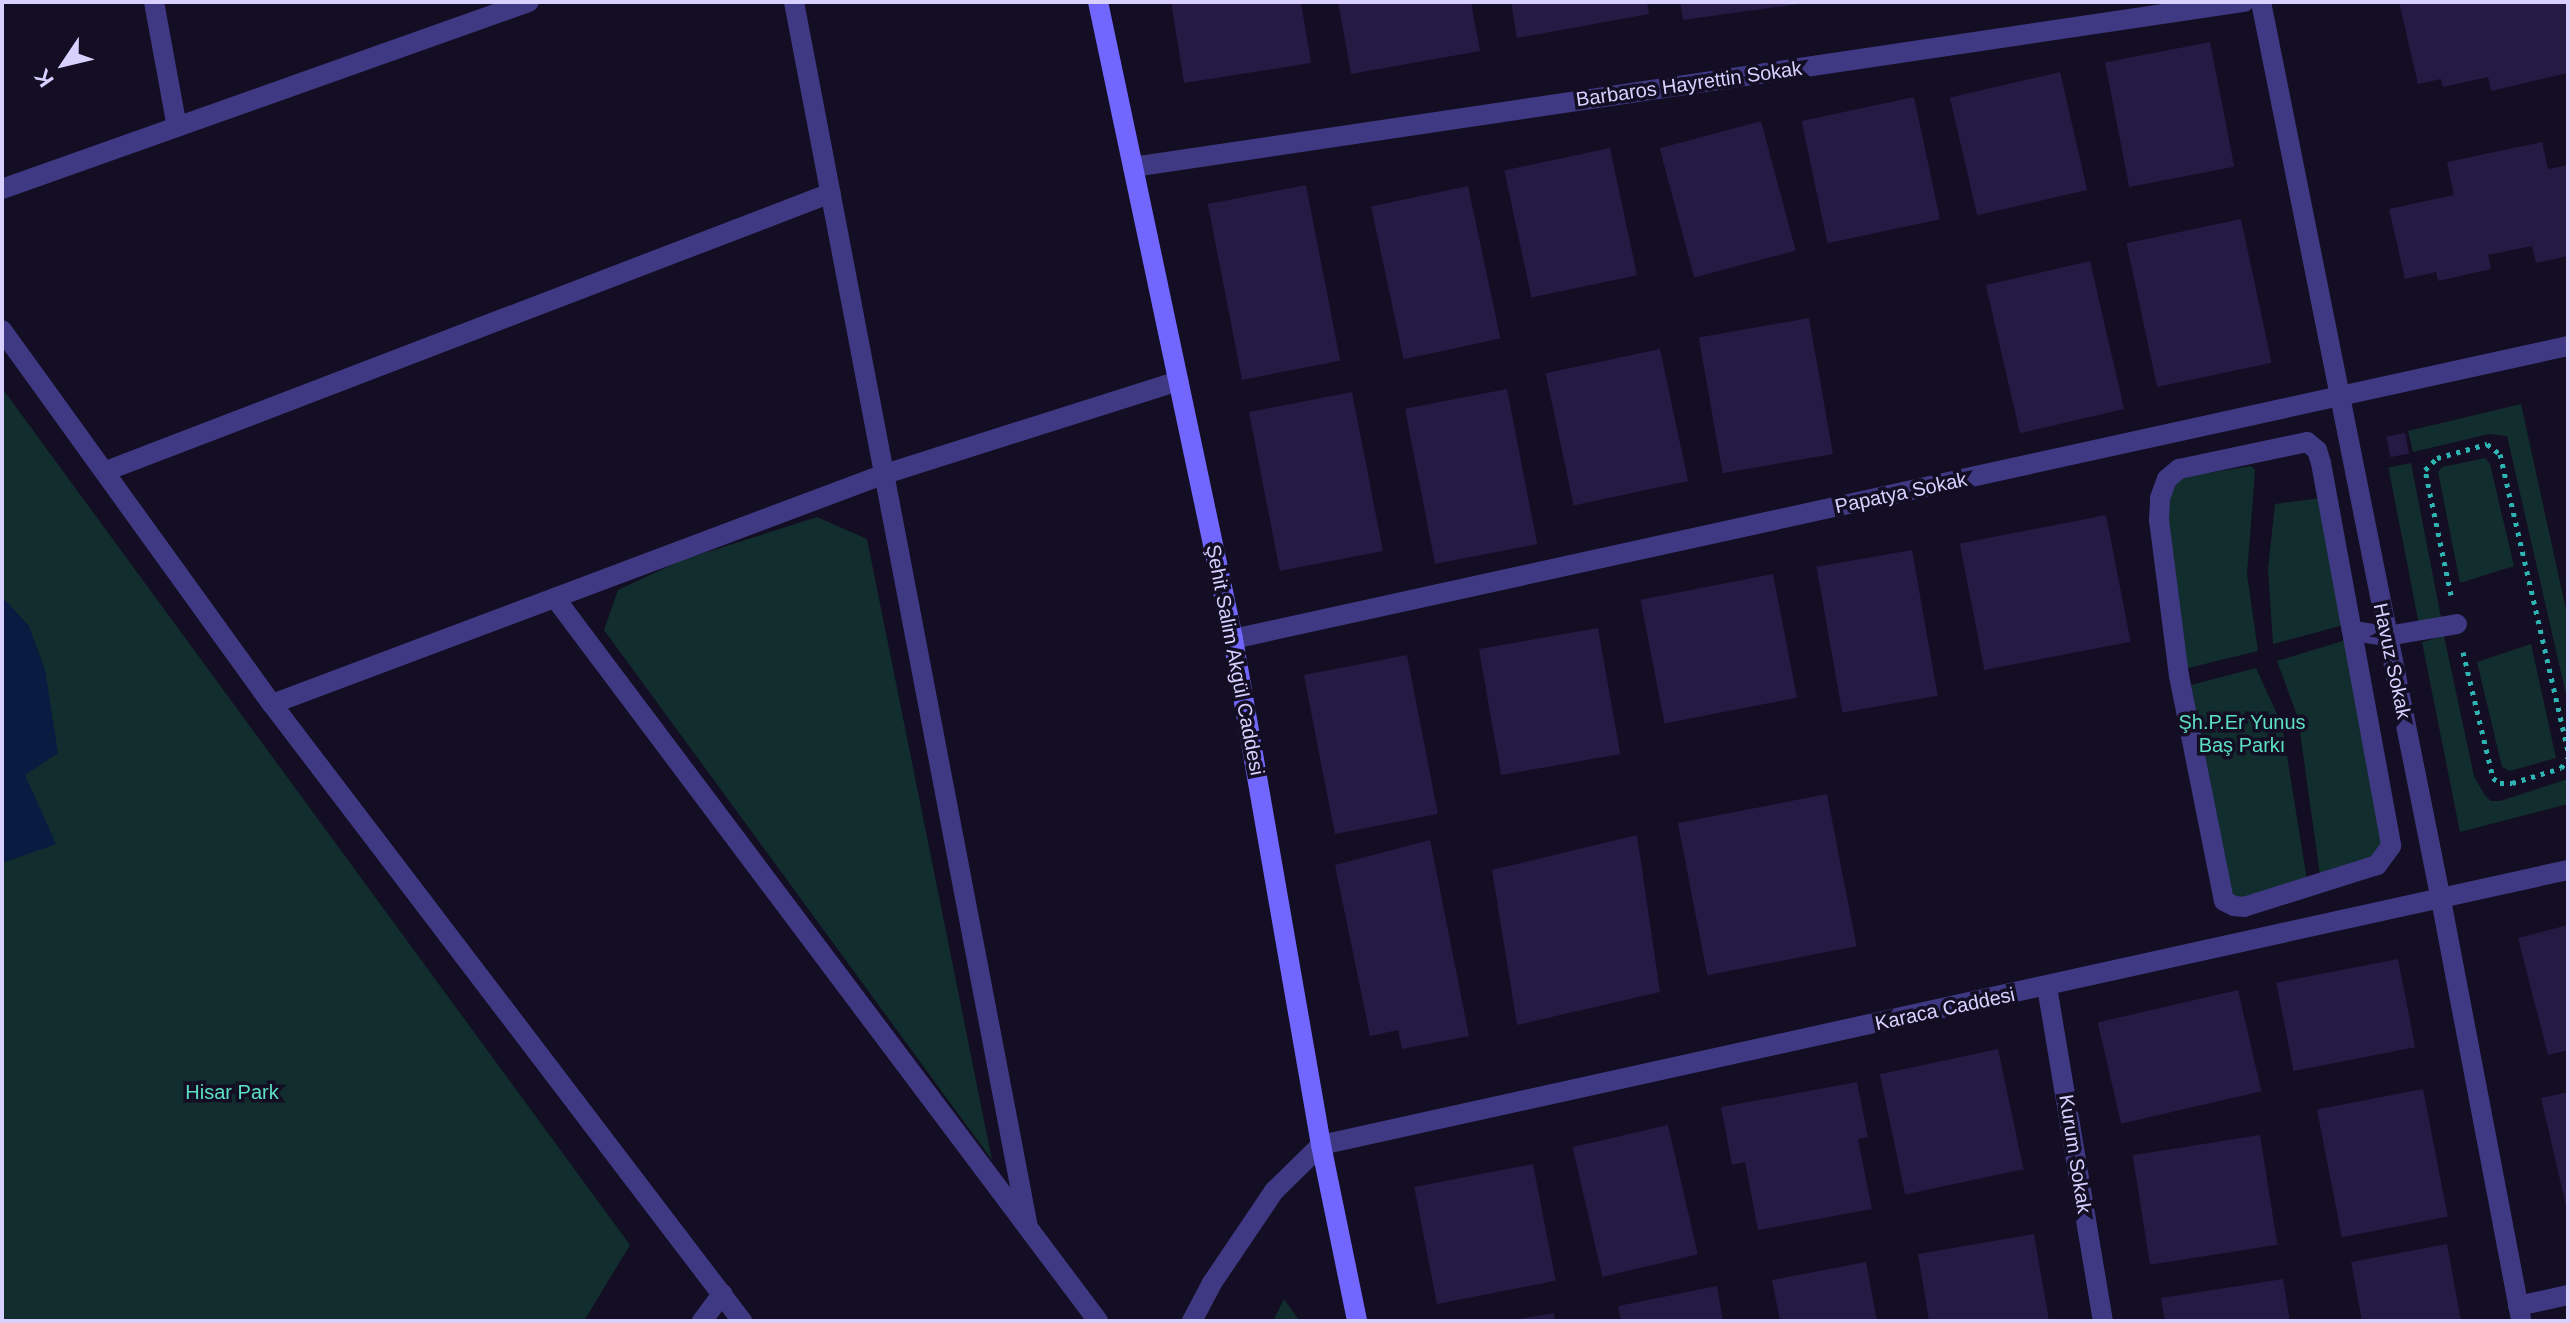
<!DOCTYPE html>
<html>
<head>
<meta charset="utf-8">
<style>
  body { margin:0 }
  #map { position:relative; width:2570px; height:1323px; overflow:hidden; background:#130e23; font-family:Arial,sans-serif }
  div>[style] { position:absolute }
  .green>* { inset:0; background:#112d2d; transform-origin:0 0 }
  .water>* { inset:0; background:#091b41 }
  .building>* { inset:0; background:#241a44; transform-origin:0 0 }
  .path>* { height:5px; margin-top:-2.5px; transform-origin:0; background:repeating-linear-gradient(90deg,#2eb5b3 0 4px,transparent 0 10px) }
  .pedestrian>* { height:20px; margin:-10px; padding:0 10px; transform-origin:10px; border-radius:10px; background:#3f3983 }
  .minor>* { height:20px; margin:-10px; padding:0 10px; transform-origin:10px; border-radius:10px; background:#3f3983 }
  .tertiary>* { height:20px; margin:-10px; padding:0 10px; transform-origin:10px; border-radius:10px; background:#3f3983 }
  .secondary>* { height:20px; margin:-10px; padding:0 10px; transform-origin:10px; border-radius:10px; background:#7167ff }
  span { translate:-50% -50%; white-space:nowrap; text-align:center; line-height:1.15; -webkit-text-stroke:7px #130e23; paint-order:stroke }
  .street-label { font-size:20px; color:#d8d0ff }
  .park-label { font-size:20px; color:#5ce0c4 }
  .frame { position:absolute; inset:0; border:4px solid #d8d0ff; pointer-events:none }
  .north { position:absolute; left:24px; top:24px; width:80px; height:80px; -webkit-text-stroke:6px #130e23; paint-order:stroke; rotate:235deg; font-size:22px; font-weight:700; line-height:32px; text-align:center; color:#d8d0ff }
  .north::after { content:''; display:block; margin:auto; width:28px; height:36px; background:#d8d0ff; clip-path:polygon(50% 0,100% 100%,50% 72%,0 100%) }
</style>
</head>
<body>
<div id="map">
  <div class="green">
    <i style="clip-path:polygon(2px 388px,630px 1245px,584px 1321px,2px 1321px)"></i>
    <i style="clip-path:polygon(2521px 404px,2568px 619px,2568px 703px,2507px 436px,2489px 434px,2413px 452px,2408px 431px)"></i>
    <i style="clip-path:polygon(2485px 458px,2490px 464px,2514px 566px,2460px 583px,2438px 472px,2442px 467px)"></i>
    <i style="left:2411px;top:463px;width:161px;height:23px;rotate:79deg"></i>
    <i style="clip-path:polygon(2251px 466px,2255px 470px,2254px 486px,2247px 574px,2258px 651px,2184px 669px,2166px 522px,2171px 492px,2177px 478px)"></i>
    <i style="clip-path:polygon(2321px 498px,2344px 625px,2273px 644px,2268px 569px,2275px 504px)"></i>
    <i style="clip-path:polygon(817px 517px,867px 539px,992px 1160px,604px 630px,618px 590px,682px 560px)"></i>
    <i style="clip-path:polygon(2444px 636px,2474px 776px,2484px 794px,2491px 801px,2500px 801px,2568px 779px,2568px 804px,2460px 832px,2422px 642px)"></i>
    <i style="clip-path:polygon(2346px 640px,2385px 842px,2372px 859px,2320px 875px,2298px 718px,2277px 661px)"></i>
    <i style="clip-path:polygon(2531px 644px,2556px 758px,2510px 771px,2502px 767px,2477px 662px)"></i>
    <i style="clip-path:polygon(2256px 668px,2282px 725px,2307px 880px,2237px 903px,2231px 897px,2191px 685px)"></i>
    <i style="clip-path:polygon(1284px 1299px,1299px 1320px,1300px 1321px,1273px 1321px)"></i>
  </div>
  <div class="water">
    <i style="clip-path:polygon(2px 597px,29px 626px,45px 670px,58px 753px,25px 775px,56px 844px,2px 863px)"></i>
  </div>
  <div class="building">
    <i style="clip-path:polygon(1171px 2px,1301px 2px,1311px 63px,1184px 83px)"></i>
    <i style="clip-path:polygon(1338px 2px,1471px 2px,1480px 51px,1351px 74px)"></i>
    <i style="clip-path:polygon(1511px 2px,1647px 2px,1649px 14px,1517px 38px)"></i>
    <i style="clip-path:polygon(1680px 2px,1799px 2px,1799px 4px,1683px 20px)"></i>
    <i style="clip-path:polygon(2399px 2px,2566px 2px,2568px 73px,2491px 91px,2488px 77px,2443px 87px,2441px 79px,2418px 84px)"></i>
    <i style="left:2210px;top:42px;width:127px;height:107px;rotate:79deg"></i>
    <i style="left:2060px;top:72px;width:121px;height:113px;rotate:77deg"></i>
    <i style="left:1914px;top:97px;width:125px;height:115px;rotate:78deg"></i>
    <i style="left:1761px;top:121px;width:134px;height:105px;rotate:75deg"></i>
    <i style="clip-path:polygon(2542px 142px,2548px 169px,2568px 165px,2568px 256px,2536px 263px,2532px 246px,2488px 255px,2491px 269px,2438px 281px,2436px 272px,2405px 279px,2389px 209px,2454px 195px,2447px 162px)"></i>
    <i style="left:1610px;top:148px;width:130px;height:108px;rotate:78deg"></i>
    <i style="left:1306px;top:185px;width:179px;height:100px;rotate:79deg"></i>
    <i style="left:1468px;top:186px;width:156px;height:99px;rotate:78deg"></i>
    <i style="left:2241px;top:219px;width:147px;height:117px;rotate:78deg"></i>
    <i style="left:2090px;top:261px;width:152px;height:107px;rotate:77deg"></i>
    <i style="left:1809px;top:318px;width:138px;height:112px;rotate:80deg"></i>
    <i style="left:1660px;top:349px;width:135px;height:117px;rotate:78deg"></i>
    <i style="left:1507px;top:389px;width:158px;height:104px;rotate:79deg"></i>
    <i style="left:1352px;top:392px;width:162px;height:105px;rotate:79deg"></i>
    <i style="left:2405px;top:433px;width:21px;height:19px;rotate:79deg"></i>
    <i style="left:2106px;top:515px;width:129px;height:149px;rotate:79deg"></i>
    <i style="left:1912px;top:550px;width:148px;height:97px;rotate:80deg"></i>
    <i style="left:1773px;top:574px;width:126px;height:135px;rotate:79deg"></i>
    <i style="left:1598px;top:628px;width:128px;height:121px;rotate:80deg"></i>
    <i style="left:1407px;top:655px;width:162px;height:105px;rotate:79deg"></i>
    <i style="left:1827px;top:794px;width:155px;height:152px;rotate:79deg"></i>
    <i style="clip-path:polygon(1637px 835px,1660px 992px,1517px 1025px,1492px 870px)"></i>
    <i style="clip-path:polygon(1430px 840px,1469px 1036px,1402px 1049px,1398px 1030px,1370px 1036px,1335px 865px)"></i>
    <i style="clip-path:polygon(2568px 925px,2568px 1050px,2548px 1055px,2518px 938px)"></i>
    <i style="left:2398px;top:959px;width:90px;height:124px;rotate:79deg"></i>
    <i style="left:2238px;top:990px;width:104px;height:144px;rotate:77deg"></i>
    <i style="left:1998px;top:1049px;width:123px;height:121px;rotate:78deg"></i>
    <i style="clip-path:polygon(1857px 1082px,1868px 1137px,1858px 1139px,1872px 1209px,1758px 1230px,1745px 1162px,1732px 1165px,1721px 1107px)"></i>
    <i style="left:2423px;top:1089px;width:130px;height:108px;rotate:79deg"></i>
    <i style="clip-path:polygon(2568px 1092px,2568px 1209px,2567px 1210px,2541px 1098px)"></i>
    <i style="left:1668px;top:1125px;width:133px;height:98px;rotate:77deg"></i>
    <i style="left:2260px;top:1135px;width:111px;height:129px;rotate:81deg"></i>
    <i style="left:1533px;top:1164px;width:119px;height:121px;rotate:79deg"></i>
    <i style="clip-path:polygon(2034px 1234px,2049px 1321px,1929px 1321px,1918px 1254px)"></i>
    <i style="clip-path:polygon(2447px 1244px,2461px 1321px,2362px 1321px,2351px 1262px)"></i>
    <i style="clip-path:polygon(1866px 1262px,1877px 1321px,1780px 1321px,1772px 1280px)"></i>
    <i style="clip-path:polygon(2283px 1279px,2290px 1321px,2165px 1321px,2161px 1298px)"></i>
    <i style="clip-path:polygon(1717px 1286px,1723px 1321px,1621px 1321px,1618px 1306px)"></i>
    <i style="clip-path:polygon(1554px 1313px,1555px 1321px,1518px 1321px,1518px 1319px)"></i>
  </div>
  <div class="path">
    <i style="left:2451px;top:595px;width:128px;rotate:-101.7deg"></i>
    <i style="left:2425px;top:470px;width:17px;rotate:-45deg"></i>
    <i style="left:2437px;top:458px;width:52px;rotate:-15.6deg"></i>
    <i style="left:2487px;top:444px;width:16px;rotate:38deg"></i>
    <i style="left:2500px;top:454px;width:304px;rotate:77.1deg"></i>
    <i style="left:2463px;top:652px;width:130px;rotate:76.6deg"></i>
    <i style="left:2493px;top:778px;width:9px;rotate:36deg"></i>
    <i style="left:2500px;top:783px;width:12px"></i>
    <i style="left:2512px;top:783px;width:51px;rotate:-17deg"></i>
    <i style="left:2561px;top:768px;width:12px;rotate:-55deg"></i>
  </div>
  <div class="pedestrian">
    <i style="left:2307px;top:442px;width:13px;rotate:39deg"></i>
    <i style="left:2317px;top:450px;width:14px;rotate:73deg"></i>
    <i style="left:2321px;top:463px;width:389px;rotate:79.6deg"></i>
    <i style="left:2391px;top:846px;width:24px;rotate:126deg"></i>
    <i style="left:2377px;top:865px;width:139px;rotate:162.5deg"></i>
    <i style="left:2244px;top:907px;width:10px;rotate:-174deg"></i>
    <i style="left:2234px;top:906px;width:11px;rotate:-153deg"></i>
    <i style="left:2224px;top:901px;width:229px;rotate:-101.3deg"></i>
    <i style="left:2179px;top:676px;width:157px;rotate:-97.3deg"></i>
    <i style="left:2159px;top:520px;width:22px;rotate:-87deg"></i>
    <i style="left:2160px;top:498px;width:20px;rotate:-70deg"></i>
    <i style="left:2167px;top:479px;width:16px;rotate:-40deg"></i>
    <i style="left:2179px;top:469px;width:131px;rotate:-11.9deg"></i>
    <i style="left:2354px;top:631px;width:33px;rotate:9deg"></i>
    <i style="left:2387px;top:636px;width:71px;rotate:-9.7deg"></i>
  </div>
  <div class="minor">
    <i style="left:154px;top:2px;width:127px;rotate:79.6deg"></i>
    <i style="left:794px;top:2px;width:1247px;rotate:79.19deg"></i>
    <i style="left:2261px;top:2px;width:916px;rotate:78.67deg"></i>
    <i style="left:2441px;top:900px;width:429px;rotate:79.2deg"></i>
    <i style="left:1133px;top:167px;width:1123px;rotate:-8.45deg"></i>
    <i style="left:2px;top:189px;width:559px;rotate:-19.54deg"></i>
    <i style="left:2px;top:330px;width:461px;rotate:54.2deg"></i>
    <i style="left:272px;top:704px;width:776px;rotate:52.7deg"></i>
    <i style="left:106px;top:471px;width:776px;rotate:-20.98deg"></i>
    <i style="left:555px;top:598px;width:904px;rotate:53.09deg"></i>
    <i style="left:1233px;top:639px;width:1367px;rotate:-12.38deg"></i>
    <i style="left:272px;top:704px;width:652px;rotate:-20.58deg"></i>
    <i style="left:882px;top:475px;width:311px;rotate:-17.6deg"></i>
    <i style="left:2047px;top:987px;width:339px;rotate:80.5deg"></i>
    <i style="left:2518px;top:1306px;width:51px;rotate:-12.4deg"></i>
    <i style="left:702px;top:1321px;width:34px;rotate:-53deg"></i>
  </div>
  <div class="tertiary">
    <i style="left:1192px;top:1321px;width:43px;rotate:-62.2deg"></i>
    <i style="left:1212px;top:1283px;width:111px;rotate:-56deg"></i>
    <i style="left:1274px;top:1191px;width:66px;rotate:-44.4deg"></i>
    <i style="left:1321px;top:1145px;width:1277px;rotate:-12.44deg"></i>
  </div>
  <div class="secondary">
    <i style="left:1098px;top:2px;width:651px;rotate:78.03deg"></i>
    <i style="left:1233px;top:639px;width:514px;rotate:80.13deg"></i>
    <i style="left:1321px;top:1145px;width:180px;rotate:78.4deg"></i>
  </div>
  <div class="street-label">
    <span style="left:1689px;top:84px;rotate:-8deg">Barbaros Hayrettin Sokak</span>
    <span style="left:1901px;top:493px;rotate:-12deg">Papatya Sokak</span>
    <span style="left:1235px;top:660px;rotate:79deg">Şehit Salim Akgül Caddesi</span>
    <span style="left:2392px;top:661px;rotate:78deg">Havuz Sokak</span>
    <span style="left:1945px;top:1009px;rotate:-12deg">Karaca Caddesi</span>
    <span style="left:2075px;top:1154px;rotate:81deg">Kurum Sokak</span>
  </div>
  <div class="park-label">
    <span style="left:2242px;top:734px">Şh.P.Er Yunus<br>Baş Parkı</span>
    <span style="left:232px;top:1092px">Hisar Park</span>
  </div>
  <div class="frame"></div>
  <div class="north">K</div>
</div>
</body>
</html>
